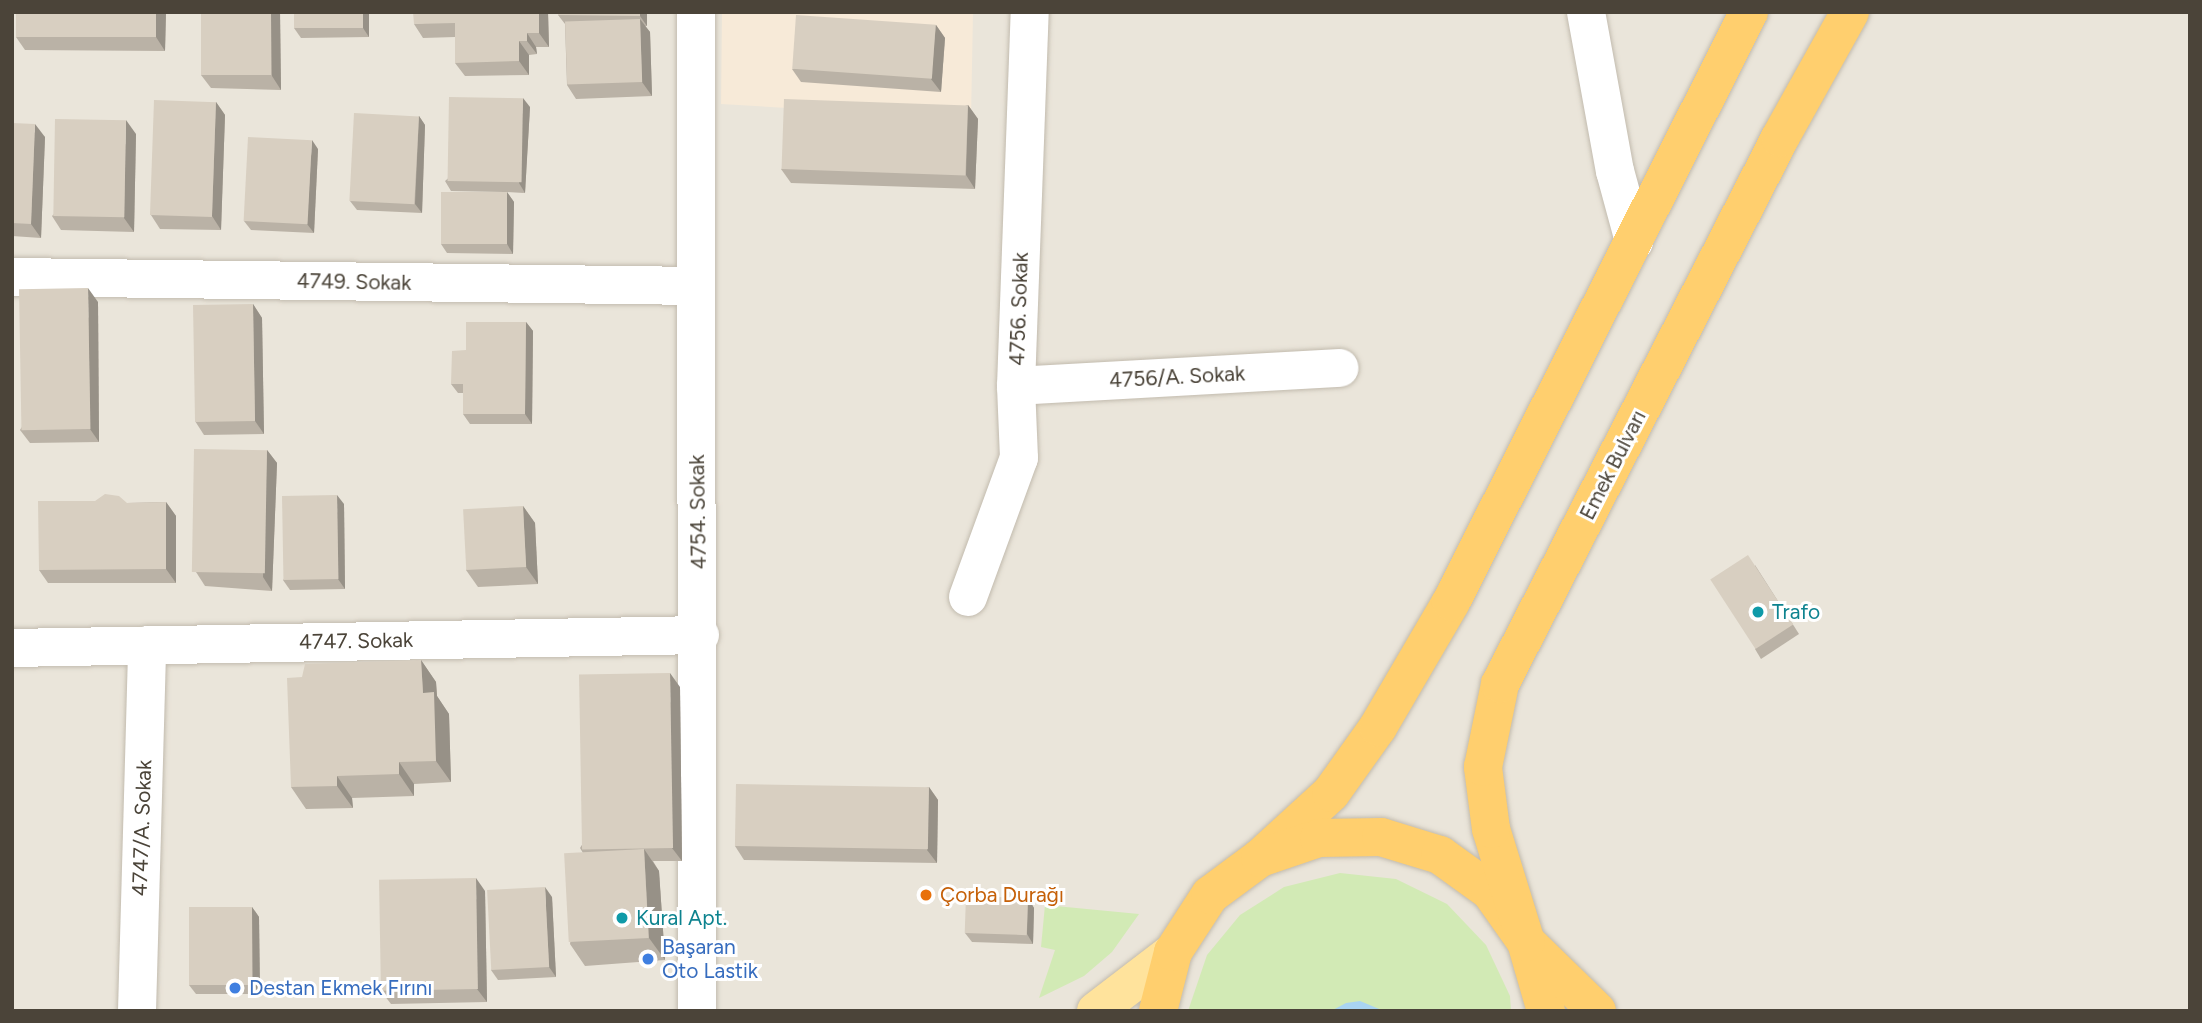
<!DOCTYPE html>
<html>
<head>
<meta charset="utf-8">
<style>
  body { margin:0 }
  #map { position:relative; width:2202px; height:1023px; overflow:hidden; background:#f6f3ec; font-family:Figtree,sans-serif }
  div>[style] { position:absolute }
  .residential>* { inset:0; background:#eae5da; transform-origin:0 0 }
  .commercial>* { inset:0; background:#f7ead8 }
  .green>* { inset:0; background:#d2eab5 }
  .water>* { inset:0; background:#a9d4f2 }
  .roads { filter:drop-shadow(0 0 2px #c2bbae) drop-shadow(0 0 2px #c2bbae) }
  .minor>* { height:38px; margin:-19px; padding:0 19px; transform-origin:19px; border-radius:19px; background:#fff }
  .major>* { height:38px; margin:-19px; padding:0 19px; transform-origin:19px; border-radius:19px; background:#ffe39c }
  .highway>* { height:38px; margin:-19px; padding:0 19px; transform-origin:19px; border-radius:19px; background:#ffcf6e }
  .wall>* { inset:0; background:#bab2a6 }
  .shaded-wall>* { inset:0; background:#979187; transform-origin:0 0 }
  .building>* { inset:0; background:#d8cfc1; transform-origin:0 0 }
  .dots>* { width:19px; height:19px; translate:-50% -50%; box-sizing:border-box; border:4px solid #fff; border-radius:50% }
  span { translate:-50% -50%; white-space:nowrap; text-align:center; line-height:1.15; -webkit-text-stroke:6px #fff; paint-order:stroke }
  .street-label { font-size:21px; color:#4b4439 }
  .culture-label { font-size:21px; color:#0d838f }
  .left { translate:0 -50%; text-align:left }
  .food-label { font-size:21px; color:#c56008 }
  .shop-label { font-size:21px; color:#366cbe }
  .frame { position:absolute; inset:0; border:14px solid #4b4439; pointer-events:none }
</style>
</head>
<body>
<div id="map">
  <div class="residential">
    <i style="left:12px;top:12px;width:2178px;height:999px"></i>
  </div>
  <div class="commercial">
    <i style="clip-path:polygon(722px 12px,973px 12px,971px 119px,721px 104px)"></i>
  </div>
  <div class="green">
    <i style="clip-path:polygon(1340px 873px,1396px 879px,1447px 904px,1486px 945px,1510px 996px,1511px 1011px,1188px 1011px,1207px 955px,1240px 915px,1284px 887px)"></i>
    <i style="clip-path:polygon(1045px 905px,1139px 914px,1112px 952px,1084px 976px,1039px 998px,1055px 950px,1041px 947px)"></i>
  </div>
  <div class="water">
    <i style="clip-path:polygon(1360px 1001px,1384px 1011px,1331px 1011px,1346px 1003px)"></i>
  </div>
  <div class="roads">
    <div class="minor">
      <i style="left:696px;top:12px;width:999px;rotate:89.94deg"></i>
      <i style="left:1586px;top:12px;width:162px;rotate:79.7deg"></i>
      <i style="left:1615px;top:171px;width:73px;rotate:74.8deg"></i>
      <i style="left:12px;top:277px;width:684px;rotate:0.75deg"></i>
      <i style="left:1016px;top:386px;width:324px;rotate:-3.2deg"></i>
      <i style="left:968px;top:597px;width:148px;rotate:-69.9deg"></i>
      <i style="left:1019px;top:458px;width:72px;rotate:-92.4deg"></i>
      <i style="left:1016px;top:386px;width:374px;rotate:-87.9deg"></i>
      <i style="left:12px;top:648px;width:688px;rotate:-1.08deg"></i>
      <i style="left:137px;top:1011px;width:366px;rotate:-88.4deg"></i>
    </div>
    <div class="major">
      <i style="left:1096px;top:1011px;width:97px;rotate:-37.5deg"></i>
    </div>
    <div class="highway">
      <i style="left:1260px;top:858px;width:96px;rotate:-42.5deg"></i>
      <i style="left:1331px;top:793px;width:81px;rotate:-54.5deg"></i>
      <i style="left:1378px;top:727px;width:145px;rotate:-59.7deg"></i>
      <i style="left:1451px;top:602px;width:661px;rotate:-63.2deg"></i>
      <i style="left:1158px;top:1011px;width:61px;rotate:-75.7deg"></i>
      <i style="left:1173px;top:952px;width:68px;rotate:-57deg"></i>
      <i style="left:1210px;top:895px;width:62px;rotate:-36.5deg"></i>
      <i style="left:1260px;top:858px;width:62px;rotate:-18.7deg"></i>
      <i style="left:1319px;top:838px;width:62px;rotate:-0.9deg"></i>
      <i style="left:1381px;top:837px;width:62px;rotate:17deg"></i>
      <i style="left:1440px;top:855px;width:62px;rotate:35.8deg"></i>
      <i style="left:1490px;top:891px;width:62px;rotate:54.8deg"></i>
      <i style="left:1526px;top:942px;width:72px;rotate:73.8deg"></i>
      <i style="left:1597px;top:1011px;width:99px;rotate:-135.8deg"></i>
      <i style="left:1526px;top:942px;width:118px;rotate:-107.2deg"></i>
      <i style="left:1491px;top:829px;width:63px;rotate:-97.4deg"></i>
      <i style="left:1483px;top:767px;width:85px;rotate:-78.4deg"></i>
      <i style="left:1500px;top:684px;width:614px;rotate:-62.85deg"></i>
      <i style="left:1780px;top:138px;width:144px;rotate:-60.9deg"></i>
    </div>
  </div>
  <div class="wall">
    <i style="clip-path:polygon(166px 12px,165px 51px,25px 50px,16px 37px)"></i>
    <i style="clip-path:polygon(201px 12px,280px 12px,281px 90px,211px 88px,201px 75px)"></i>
    <i style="clip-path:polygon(369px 12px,369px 37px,301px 38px,294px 28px)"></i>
    <i style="clip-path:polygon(548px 12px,549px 47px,536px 47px,537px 54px,529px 55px,529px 75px,465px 76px,455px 63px,455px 37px,423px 38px,414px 24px)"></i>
    <i style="clip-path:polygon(558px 12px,647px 12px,647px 26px,645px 26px,650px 32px,652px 96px,576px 99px,567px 85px,565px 24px,558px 15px)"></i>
    <i style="clip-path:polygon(936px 25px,945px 38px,941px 92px,801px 82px,792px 69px)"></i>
    <i style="clip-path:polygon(216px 102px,225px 115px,221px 230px,160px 229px,151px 215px)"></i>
    <i style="clip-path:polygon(968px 105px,978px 119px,975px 189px,791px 183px,781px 169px)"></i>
    <i style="clip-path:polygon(530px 107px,525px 193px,507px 192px,514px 202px,513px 254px,447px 253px,441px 244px,504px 192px,451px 191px,445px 181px)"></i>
    <i style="clip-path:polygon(419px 116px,425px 125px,422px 213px,357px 210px,350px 201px)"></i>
    <i style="clip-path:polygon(12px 123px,45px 137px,41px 238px,12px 236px)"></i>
    <i style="clip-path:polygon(136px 134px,134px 232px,61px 230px,52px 216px)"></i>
    <i style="clip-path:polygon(318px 149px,314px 233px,251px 230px,244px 221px)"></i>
    <i style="clip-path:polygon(98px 302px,99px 442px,30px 443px,20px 430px)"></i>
    <i style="clip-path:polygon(253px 304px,262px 318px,264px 434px,204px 435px,195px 421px)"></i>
    <i style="clip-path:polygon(526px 322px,533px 331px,532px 424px,470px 424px,463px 414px,463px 393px,458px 393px,451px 384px,466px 350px)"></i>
    <i style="clip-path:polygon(267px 450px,277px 463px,272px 591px,205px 586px,196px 572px)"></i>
    <i style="clip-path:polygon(166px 502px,176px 516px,176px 583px,48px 583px,39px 570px,127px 503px)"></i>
    <i style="clip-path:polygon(344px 504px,345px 589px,290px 590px,283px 580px)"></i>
    <i style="clip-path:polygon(523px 506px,535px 523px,538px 584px,478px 587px,466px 570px)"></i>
    <i style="clip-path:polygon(1755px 565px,1799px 634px,1761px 659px,1755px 649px)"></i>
    <i style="clip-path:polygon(421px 660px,436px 682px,437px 696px,449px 714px,451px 782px,414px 784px,414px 796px,352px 798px,353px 808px,306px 809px,291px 787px,302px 677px)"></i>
    <i style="clip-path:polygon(680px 687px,682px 861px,653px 861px,659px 871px,665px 960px,585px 966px,570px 944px,583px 853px,580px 848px)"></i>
    <i style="clip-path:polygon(929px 787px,938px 800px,937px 863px,744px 860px,735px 846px)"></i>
    <i style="clip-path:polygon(485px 891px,487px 1002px,391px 1004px,381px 991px)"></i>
    <i style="clip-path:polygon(552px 897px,556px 977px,498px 980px,491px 970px)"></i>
    <i style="clip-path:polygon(1028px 898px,1034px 908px,1033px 944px,972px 942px,965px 933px)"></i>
    <i style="clip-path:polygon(252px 907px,259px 917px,260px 994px,196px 994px,189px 985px)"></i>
  </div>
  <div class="shaded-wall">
    <i style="clip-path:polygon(156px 12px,166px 12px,165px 51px,156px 37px)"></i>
    <i style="clip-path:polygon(271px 12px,280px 12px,281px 90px,272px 76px)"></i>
    <i style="clip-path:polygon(363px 12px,369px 12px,369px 37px,363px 28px)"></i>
    <i style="clip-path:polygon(539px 12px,548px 12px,549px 47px,539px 33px)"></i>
    <i style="clip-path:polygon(640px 12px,647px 12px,647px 26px,640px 16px)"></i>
    <i style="clip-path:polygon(640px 19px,650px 32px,652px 96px,642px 82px)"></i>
    <i style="clip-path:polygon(936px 25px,945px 38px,941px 92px,931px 79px)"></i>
    <i style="clip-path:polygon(527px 33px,536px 47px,537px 54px,527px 41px)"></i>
    <i style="clip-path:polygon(519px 41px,529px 55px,529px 75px,519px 61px)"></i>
    <i style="clip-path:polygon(523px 98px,530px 107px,525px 193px,519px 183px)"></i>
    <i style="clip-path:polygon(216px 102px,225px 115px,221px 230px,212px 216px)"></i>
    <i style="clip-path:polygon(968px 105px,978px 119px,975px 189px,966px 175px)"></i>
    <i style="clip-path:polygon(419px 116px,425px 125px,422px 213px,415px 204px)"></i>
    <i style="clip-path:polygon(126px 120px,136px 134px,134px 232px,124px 218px)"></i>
    <i style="clip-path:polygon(35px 124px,45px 137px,41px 238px,31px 224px)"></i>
    <i style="clip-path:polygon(312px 140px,318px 149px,314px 233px,307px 224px)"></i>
    <i style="clip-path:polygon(507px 192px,514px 202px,513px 254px,507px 244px)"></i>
    <i style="clip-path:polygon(88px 288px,98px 302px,99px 442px,90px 429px)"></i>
    <i style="clip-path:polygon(253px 304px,262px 318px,264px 434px,255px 421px)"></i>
    <i style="left:12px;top:320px;width:1px;height:114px"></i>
    <i style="clip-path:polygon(526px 322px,533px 331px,532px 424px,525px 414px)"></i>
    <i style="clip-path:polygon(267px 450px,277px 463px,272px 591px,263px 577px)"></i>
    <i style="clip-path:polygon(337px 495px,344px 504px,345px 589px,338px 579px)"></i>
    <i style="clip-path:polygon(166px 502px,176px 516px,176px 583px,166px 569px)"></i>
    <i style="clip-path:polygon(523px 506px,535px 523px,538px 584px,526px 567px)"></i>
    <i style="clip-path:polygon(421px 660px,436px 682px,437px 696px,449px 714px,451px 782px,436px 761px,423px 693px)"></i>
    <i style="clip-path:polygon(670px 673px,680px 687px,682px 861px,672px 848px)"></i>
    <i style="clip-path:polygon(399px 762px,414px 784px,414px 796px,399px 774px)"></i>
    <i style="clip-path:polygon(337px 776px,352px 798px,353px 808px,337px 786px)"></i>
    <i style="clip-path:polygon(929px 787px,938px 800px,937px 863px,927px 850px)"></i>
    <i style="clip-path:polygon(644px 849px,659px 871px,665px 960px,649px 938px)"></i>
    <i style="clip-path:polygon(476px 878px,485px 891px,487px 1002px,477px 989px)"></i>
    <i style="clip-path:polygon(545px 887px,552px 897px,556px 977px,549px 967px)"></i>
    <i style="clip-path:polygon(1028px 898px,1034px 908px,1033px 944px,1027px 934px)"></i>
    <i style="clip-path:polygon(252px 907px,259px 917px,260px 994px,253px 984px)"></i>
  </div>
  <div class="building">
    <i style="left:16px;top:12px;width:140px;height:25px"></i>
    <i style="left:201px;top:12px;width:70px;height:63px"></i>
    <i style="left:294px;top:12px;width:69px;height:16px"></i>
    <i style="clip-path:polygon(413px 12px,539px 12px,539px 33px,527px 33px,527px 41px,519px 41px,519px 61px,455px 63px,455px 23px,414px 24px)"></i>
    <i style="clip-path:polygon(558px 12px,640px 12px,640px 16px,558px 15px)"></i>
    <i style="left:796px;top:15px;width:140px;height:54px;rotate:4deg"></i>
    <i style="left:640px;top:19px;width:63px;height:75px;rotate:88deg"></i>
    <i style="left:449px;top:97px;width:74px;height:84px;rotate:1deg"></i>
    <i style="left:784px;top:99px;width:184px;height:70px;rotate:2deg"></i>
    <i style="left:154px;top:100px;width:62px;height:115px;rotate:2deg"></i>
    <i style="left:354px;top:113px;width:65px;height:88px;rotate:3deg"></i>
    <i style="left:55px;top:119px;width:71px;height:97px;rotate:1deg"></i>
    <i style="clip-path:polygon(12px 123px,35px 124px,31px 224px,12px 223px)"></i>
    <i style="left:248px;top:137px;width:64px;height:84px;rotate:3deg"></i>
    <i style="left:441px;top:192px;width:66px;height:52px"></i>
    <i style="left:88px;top:288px;width:141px;height:69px;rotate:89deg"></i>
    <i style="left:253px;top:304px;width:117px;height:60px;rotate:89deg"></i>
    <i style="clip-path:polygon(466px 322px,526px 322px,525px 414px,463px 414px,463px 384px,451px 384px,452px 351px,466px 350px)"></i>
    <i style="left:194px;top:449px;width:73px;height:123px;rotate:1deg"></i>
    <i style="clip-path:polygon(105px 494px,119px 496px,127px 503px,166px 502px,166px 569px,39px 570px,38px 501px,95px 501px)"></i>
    <i style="left:337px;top:495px;width:84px;height:55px;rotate:89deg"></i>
    <i style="left:523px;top:506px;width:61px;height:60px;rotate:87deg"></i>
    <i style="left:1748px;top:555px;width:83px;height:45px;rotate:57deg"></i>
    <i style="clip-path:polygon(421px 660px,423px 693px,434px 692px,436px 761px,399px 762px,399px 774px,337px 776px,337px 786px,291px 787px,287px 678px,302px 677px,305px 664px)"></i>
    <i style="left:670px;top:673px;width:175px;height:91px;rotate:89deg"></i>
    <i style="left:736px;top:784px;width:193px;height:62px;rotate:1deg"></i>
    <i style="left:644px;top:849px;width:89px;height:80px;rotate:87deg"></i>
    <i style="left:476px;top:878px;width:111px;height:97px;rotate:89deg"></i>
    <i style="left:545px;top:887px;width:80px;height:58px;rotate:87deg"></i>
    <i style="left:966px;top:896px;width:62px;height:37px;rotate:2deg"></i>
    <i style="left:189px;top:907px;width:63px;height:78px"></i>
  </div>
  <div class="dots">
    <i style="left:1758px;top:612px;background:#0f9aa8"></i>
    <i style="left:926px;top:895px;background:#e8710a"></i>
    <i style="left:622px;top:918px;background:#0f9aa8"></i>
    <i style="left:648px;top:959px;background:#3f7fe0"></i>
    <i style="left:235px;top:988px;background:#3f7fe0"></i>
  </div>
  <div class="street-label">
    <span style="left:354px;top:282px;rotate:1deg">4749. Sokak</span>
    <span style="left:1019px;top:309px;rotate:-88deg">4756. Sokak</span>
    <span style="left:1177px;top:377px;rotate:-3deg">4756/A. Sokak</span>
    <span style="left:1613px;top:465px;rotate:-63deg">Emek Bulvarı</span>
    <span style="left:698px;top:512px;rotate:-91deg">4754. Sokak</span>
    <span style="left:356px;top:641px;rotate:-1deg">4747. Sokak</span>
    <span style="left:142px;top:828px;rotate:-88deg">4747/A. Sokak</span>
  </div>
  <div class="culture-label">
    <span class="left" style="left:1772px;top:612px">Trafo</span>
    <span class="left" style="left:636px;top:918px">Kural Apt.</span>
  </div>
  <div class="food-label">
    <span class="left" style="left:940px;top:895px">Çorba Durağı</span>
  </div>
  <div class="shop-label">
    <span class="left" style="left:662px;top:959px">Başaran<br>Oto Lastik</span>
    <span class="left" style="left:249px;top:988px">Destan Ekmek Fırını</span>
  </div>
  <div class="frame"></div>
</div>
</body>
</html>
